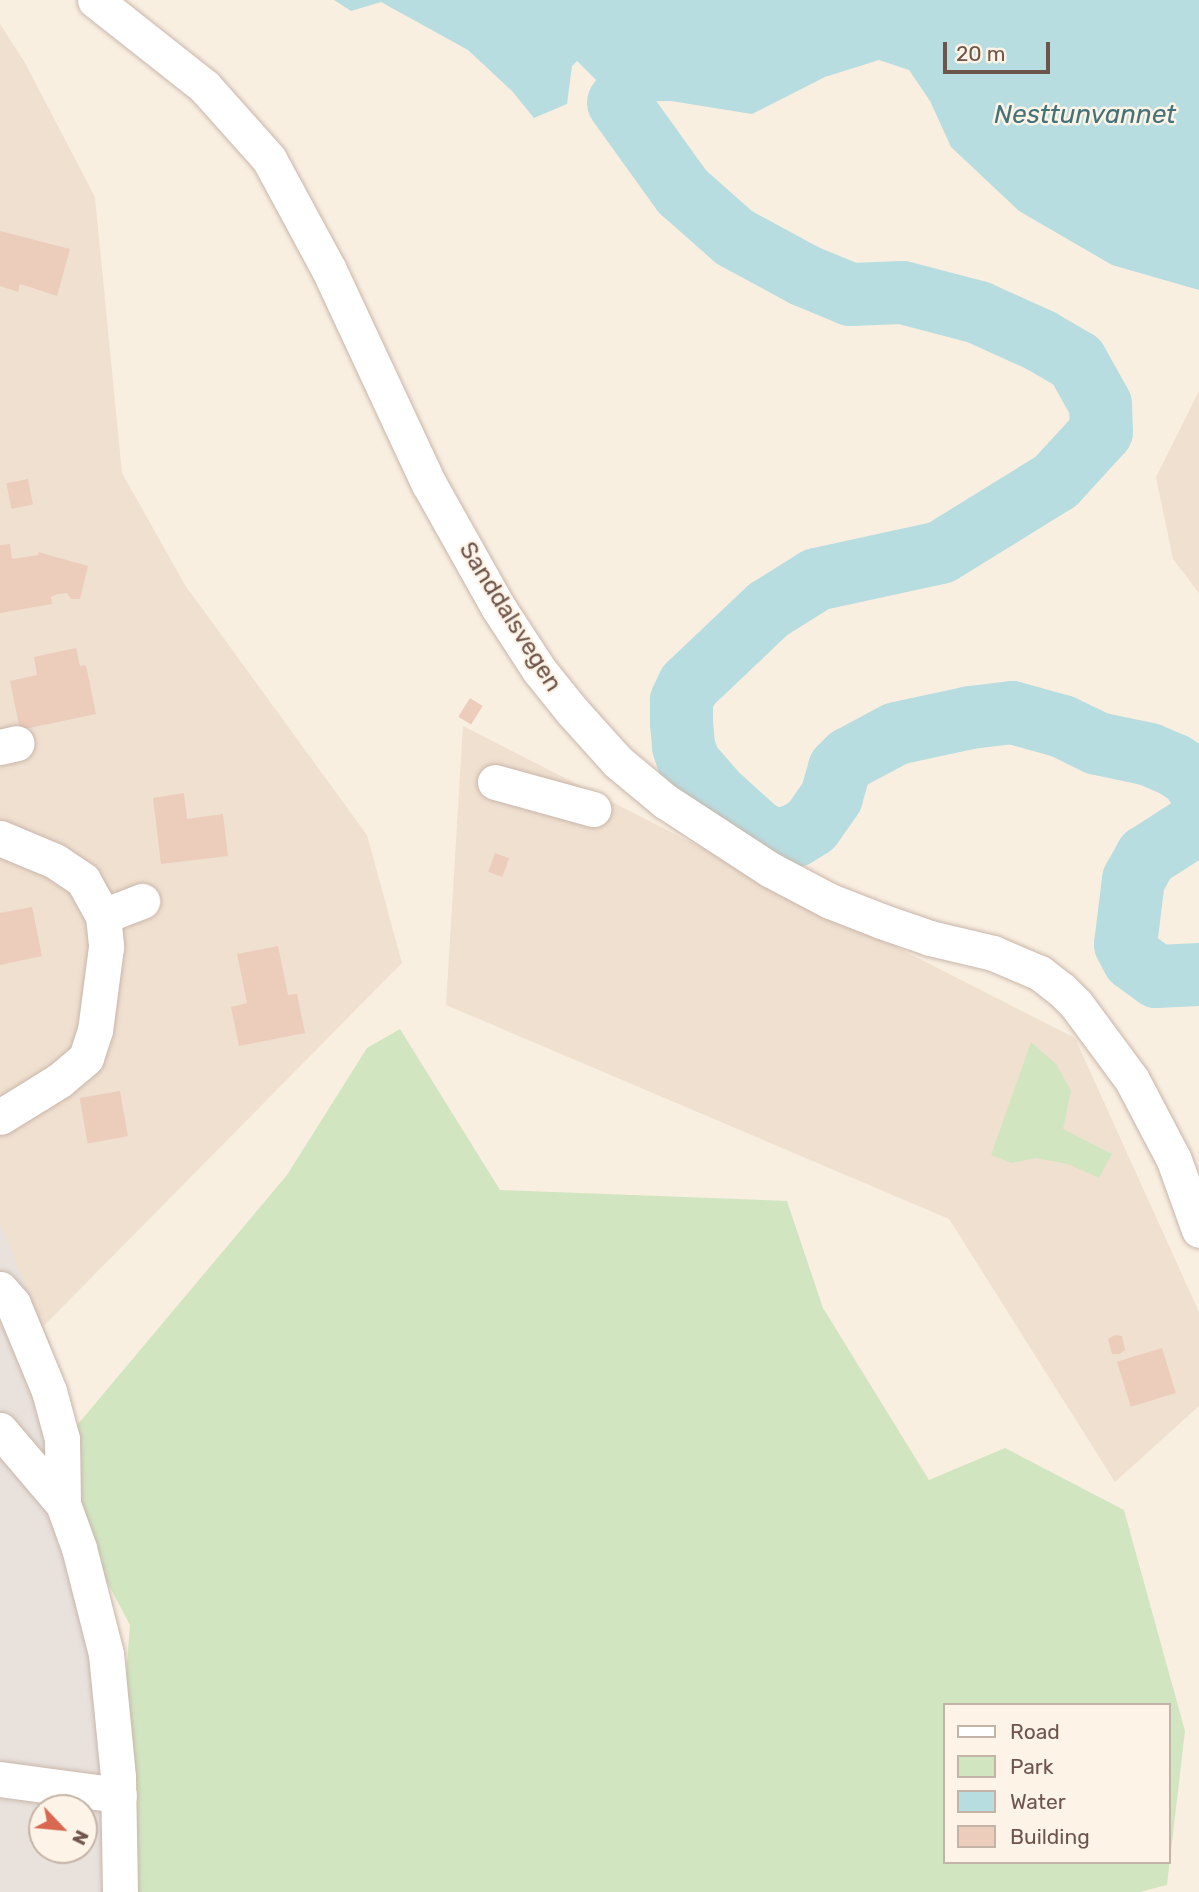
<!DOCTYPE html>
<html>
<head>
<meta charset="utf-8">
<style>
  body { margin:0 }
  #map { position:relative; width:1199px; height:1892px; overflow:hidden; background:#f9efe1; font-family:Rubik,sans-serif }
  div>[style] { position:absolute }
  .residential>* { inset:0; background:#f0e0d0 }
  .industrial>* { inset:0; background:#e8e1dc }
  .green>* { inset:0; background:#d2e5c1 }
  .water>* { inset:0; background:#b8dde0 }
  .river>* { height:63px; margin:-31.5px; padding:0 31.5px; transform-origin:31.5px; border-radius:31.5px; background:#b8dde0 }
  .building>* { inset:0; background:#ecccbb; transform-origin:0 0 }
  .roads { filter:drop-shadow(0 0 2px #c8b6aa) drop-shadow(0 0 2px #c8b6aa) }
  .minor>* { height:35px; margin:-17.5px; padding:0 17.5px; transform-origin:17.5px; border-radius:17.5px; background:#fff }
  span { translate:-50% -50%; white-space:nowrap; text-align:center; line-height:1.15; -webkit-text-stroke:5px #fdf3e6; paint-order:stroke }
  .street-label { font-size:24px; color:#6e554b }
  .water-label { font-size:26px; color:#437379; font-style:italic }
  .legend { position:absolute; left:943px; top:1703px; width:228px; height:161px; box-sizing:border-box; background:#fdf3e6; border:2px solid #c4b4a8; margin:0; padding:9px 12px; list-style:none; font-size:21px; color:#6e554b }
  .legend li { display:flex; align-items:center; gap:14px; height:35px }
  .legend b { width:35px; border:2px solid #c4b4a8 }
  .north { position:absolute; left:28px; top:1794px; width:70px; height:70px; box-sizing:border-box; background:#fdf3e6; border:2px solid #c4b4a8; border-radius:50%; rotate:116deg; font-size:19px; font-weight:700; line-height:28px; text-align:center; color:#6e554b }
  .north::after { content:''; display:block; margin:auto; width:24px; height:32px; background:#d86851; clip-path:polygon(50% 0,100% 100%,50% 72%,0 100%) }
  .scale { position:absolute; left:943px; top:42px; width:107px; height:32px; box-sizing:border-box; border:4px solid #6e554b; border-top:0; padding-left:9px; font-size:21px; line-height:24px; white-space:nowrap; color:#6e554b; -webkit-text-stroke:5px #fdf3e6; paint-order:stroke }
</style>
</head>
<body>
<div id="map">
  <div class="residential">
    <i style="clip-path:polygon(0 24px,24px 61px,95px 197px,122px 473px,185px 585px,367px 835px,402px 963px,21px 1349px,0 1330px)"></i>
    <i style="clip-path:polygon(1199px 391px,1199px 593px,1173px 559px,1156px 477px)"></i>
    <i style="clip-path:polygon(463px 726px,1075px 1038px,1199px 1312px,1199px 1406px,1115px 1482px,949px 1219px,446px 1005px)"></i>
  </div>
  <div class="industrial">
    <i style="clip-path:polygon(evenodd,0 1223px,51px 1345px,144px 1814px,144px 1892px,0 1892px,0 1223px,42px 1808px,84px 1808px,84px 1850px,42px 1850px,42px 1808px)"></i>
  </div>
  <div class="green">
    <i style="clip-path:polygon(evenodd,400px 1029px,500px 1190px,787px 1201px,823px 1308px,929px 1480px,1005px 1448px,1124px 1510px,1185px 1731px,1167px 1885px,1140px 1892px,109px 1892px,130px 1625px,84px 1539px,68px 1436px,287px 1175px,367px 1048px,400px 1029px,945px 1705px,1169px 1705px,1169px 1862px,945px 1862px,945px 1705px)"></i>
    <i style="clip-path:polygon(1031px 1042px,1057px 1065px,1071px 1091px,1063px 1129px,1112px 1154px,1099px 1178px,1068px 1164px,1036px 1158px,1012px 1163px,991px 1155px)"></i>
  </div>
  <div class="water">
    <i style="clip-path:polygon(334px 0,1199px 0,1199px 290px,1112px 265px,1019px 211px,951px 147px,930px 101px,909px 70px,879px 60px,825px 77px,752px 114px,671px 101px,618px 102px,577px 61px,572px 66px,567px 104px,534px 118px,512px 91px,468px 50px,381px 2px,351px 11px)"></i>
  </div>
  <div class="river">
    <i style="left:618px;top:102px;width:110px;rotate:54.3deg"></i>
    <i style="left:682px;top:191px;width:69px;rotate:41.5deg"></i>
    <i style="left:734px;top:237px;width:80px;rotate:28.5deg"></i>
    <i style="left:804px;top:275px;width:50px;rotate:22.4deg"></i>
    <i style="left:850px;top:294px;width:52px;rotate:-2.2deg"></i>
    <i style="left:902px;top:292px;width:79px;rotate:14.7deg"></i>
    <i style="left:978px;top:312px;width:68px;rotate:24.3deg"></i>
    <i style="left:1040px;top:340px;width:42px;rotate:30.3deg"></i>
    <i style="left:1076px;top:361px;width:49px;rotate:60.8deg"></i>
    <i style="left:1100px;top:404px;width:27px;rotate:88deg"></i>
    <i style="left:1101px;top:431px;width:68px;rotate:132.6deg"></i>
    <i style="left:1055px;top:481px;width:135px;rotate:148.3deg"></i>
    <i style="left:940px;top:552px;width:127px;rotate:167.7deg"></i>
    <i style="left:816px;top:579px;width:57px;rotate:148deg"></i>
    <i style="left:768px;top:609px;width:110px;rotate:136.5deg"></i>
    <i style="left:688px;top:685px;width:17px;rotate:115deg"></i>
    <i style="left:681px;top:700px;width:22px;rotate:90deg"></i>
    <i style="left:681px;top:722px;width:24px;rotate:85deg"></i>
    <i style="left:683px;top:746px;width:18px;rotate:71deg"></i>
    <i style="left:689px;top:763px;width:40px;rotate:49deg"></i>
    <i style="left:715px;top:793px;width:58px;rotate:42.2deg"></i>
    <i style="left:758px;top:832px;width:20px;rotate:24deg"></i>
    <i style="left:776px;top:840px;width:20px;rotate:-15deg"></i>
    <i style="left:795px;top:835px;width:19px;rotate:-32deg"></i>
    <i style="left:811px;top:825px;width:35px;rotate:-55deg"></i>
    <i style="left:831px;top:796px;width:29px;rotate:-74deg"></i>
    <i style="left:839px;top:768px;width:14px;rotate:-45deg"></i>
    <i style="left:849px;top:758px;width:53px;rotate:-28deg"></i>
    <i style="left:896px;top:733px;width:76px;rotate:-12.2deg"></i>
    <i style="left:970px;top:717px;width:42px;rotate:-6.8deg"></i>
    <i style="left:1012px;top:712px;width:52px;rotate:15.6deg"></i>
    <i style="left:1062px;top:726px;width:39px;rotate:26deg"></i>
    <i style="left:1097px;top:743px;width:53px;rotate:11.9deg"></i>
    <i style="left:1149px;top:754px;width:26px;rotate:23deg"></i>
    <i style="left:1173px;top:764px;width:22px;rotate:34deg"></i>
    <i style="left:1191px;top:776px;width:15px;rotate:58deg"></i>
    <i style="left:1199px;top:822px;width:63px;rotate:147.3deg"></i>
    <i style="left:1146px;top:856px;width:26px;rotate:119deg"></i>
    <i style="left:1133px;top:879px;width:65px;rotate:97deg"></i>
    <i style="left:1125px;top:944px;width:17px;rotate:62deg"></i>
    <i style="left:1133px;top:959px;width:29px;rotate:36deg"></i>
    <i style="left:1156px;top:976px;width:43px;rotate:-2.7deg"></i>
  </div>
  <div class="building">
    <i style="clip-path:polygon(0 231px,70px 249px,57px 296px,20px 284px,18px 292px,0 286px)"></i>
    <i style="left:28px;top:479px;width:26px;height:22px;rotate:79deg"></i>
    <i style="clip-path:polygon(10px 544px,12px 559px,39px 555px,38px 552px,88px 566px,80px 599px,71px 599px,67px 593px,57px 594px,51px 597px,52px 604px,0 613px,0 545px)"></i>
    <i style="clip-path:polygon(76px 648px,80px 666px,86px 665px,96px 714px,20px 730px,10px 681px,37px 675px,34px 657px)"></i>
    <i style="left:470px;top:698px;width:15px;height:22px;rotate:32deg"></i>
    <i style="clip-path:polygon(184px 793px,187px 819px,223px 814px,228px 856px,161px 864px,153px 798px)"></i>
    <i style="left:495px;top:853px;width:15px;height:20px;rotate:20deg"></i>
    <i style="clip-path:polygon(32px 907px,42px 956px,0 965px,0 913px)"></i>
    <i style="clip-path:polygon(278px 946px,288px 995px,297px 994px,305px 1033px,239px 1046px,231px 1007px,247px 1003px,237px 954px)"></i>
    <i style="left:120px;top:1091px;width:46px;height:41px;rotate:80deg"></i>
    <i style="clip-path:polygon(1115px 1335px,1122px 1336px,1125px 1350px,1119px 1354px,1112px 1354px,1108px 1339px)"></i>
    <i style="left:1162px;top:1348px;width:47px;height:47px;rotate:73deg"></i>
  </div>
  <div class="roads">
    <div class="minor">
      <i style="left:95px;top:0;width:139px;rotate:38.3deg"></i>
      <i style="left:204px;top:86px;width:98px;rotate:48.3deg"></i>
      <i style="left:269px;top:159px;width:126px;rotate:61.6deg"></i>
      <i style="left:329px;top:270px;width:236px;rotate:65deg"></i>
      <i style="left:429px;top:484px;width:141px;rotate:60.7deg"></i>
      <i style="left:498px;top:607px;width:75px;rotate:56.9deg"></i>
      <i style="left:539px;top:670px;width:53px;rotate:51.2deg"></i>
      <i style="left:572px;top:711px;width:69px;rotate:48deg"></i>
      <i style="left:618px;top:762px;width:61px;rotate:39.7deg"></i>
      <i style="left:665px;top:801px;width:126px;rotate:33.1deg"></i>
      <i style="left:771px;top:870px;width:67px;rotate:27.7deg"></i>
      <i style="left:830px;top:901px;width:55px;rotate:21.4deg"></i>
      <i style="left:881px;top:921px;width:52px;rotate:19.1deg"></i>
      <i style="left:930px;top:938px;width:65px;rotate:13.4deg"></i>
      <i style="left:993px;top:953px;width:51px;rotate:23.1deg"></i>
      <i style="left:1040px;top:973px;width:28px;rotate:38deg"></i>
      <i style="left:1062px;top:990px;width:20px;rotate:45deg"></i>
      <i style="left:1076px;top:1004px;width:94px;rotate:53.6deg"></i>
      <i style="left:1132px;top:1080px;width:90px;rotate:62.3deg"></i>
      <i style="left:1174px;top:1160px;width:74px;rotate:70.3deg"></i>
      <i style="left:0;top:747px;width:17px;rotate:-13deg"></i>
      <i style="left:495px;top:782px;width:102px;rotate:15.4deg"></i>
      <i style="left:0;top:838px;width:60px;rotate:22.7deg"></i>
      <i style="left:55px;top:861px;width:34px;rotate:34deg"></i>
      <i style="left:83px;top:880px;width:41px;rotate:60.9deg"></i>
      <i style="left:103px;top:916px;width:31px;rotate:84deg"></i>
      <i style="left:106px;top:947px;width:84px;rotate:97.5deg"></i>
      <i style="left:95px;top:1030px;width:29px;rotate:108deg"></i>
      <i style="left:86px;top:1058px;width:34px;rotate:140deg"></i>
      <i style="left:60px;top:1080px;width:70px;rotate:148.3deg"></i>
      <i style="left:103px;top:916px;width:42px;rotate:-21deg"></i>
      <i style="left:0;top:1289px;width:20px;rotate:49deg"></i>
      <i style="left:13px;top:1304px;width:94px;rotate:67.5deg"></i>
      <i style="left:49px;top:1391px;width:50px;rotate:74.8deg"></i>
      <i style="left:62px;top:1439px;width:65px;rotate:89.1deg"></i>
      <i style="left:0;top:1430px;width:97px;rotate:49.6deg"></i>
      <i style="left:63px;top:1504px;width:47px;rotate:70deg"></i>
      <i style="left:79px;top:1548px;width:109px;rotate:75.7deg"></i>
      <i style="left:106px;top:1654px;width:124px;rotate:84.4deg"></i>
      <i style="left:118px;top:1777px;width:115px;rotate:89deg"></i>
      <i style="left:0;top:1779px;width:120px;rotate:7.7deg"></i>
    </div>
  </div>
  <div class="street-label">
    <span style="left:510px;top:617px;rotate:58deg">Sanddalsvegen</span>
  </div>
  <div class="water-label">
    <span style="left:1085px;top:115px">Nesttunvannet</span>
  </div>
  <ul class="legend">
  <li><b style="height:9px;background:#fff"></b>Road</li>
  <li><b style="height:19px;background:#d2e5c1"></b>Park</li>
  <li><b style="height:19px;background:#b8dde0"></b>Water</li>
  <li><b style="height:19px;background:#ecccbb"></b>Building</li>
  </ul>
  <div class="north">N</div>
  <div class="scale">20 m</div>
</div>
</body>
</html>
